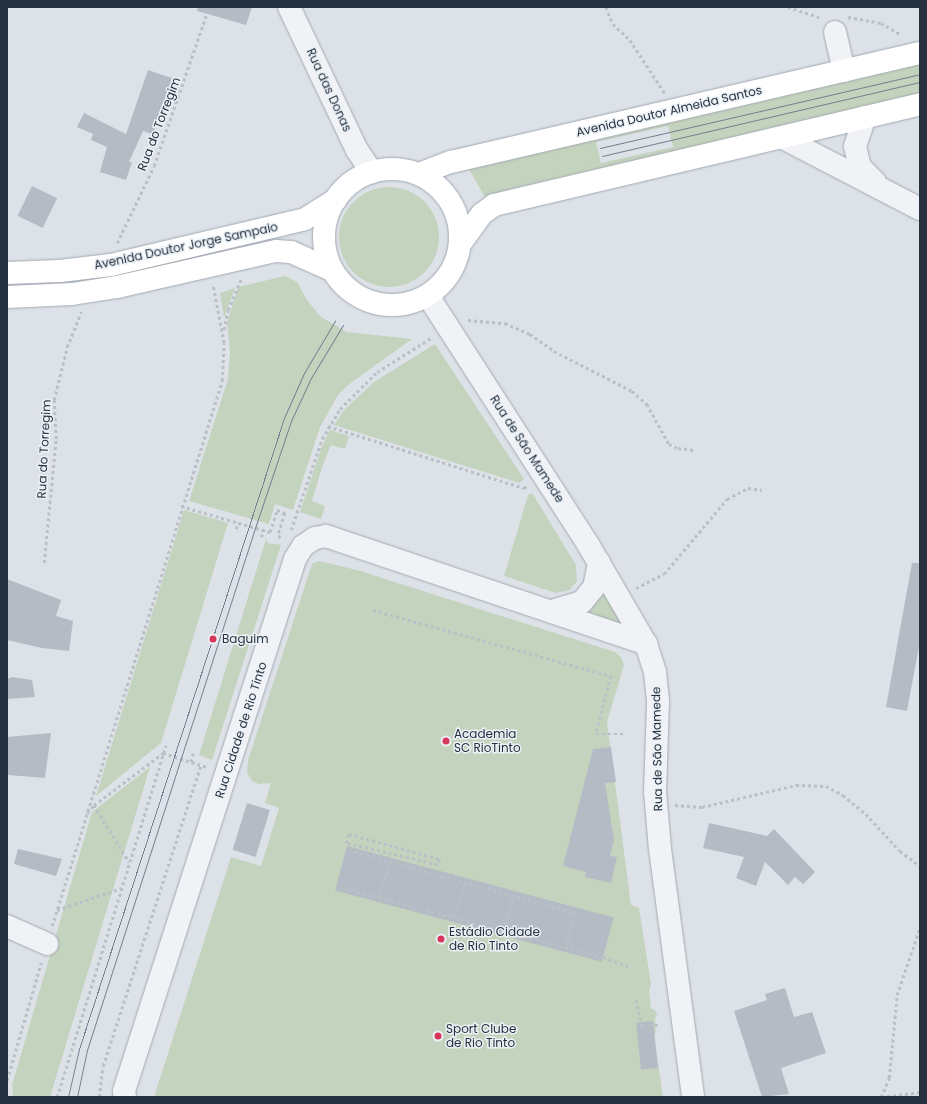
<!DOCTYPE html>
<html>
<head>
<meta charset="utf-8">
<style>
  body { margin:0 }
  #map { position:relative; width:927px; height:1104px; overflow:hidden; background:#dde2e8; font-family:Poppins,sans-serif }
  div>[style] { position:absolute }
  .green>* { inset:0; background:#c4d3bd }
  .round { border-radius:50% }
  .building>* { inset:0; background:#b4bbc5; transform-origin:0 0 }
  .path>* { height:2.5px; margin-top:-1.25px; transform-origin:0; background:repeating-linear-gradient(90deg,#bbc0c7 0 3px,transparent 0 6px) }
  .roads { filter:drop-shadow(0 0 1px #a2a9b2) drop-shadow(0 0 1px #a2a9b2) }
  .minor>* { height:22px; margin:-11px; padding:0 11px; transform-origin:11px; border-radius:11px; background:#f0f2f6 }
  .major>* { height:22px; margin:-11px; padding:0 11px; transform-origin:11px; border-radius:11px; background:#fff }
  .major>.ring { margin:-11px; padding:0; box-sizing:content-box; background:none; border:22px solid #fff; border-radius:50% }
  .tram>* { height:1px; margin:-0.5px; padding:0 0.5px; transform-origin:0.5px; border-radius:0.5px; background:#758293 }
  .dots>* { width:11px; height:11px; translate:-50% -50%; box-sizing:border-box; border:2px solid #ecf1f6; border-radius:50% }
  span { translate:-50% -50%; white-space:nowrap; text-align:center; line-height:1.15; -webkit-text-stroke:3px #ecf1f6; paint-order:stroke }
  .street-label { font-size:12px; color:#253140 }
  .poi-label { font-size:12px; color:#253140 }
  .left { translate:0 -50%; text-align:left }
  .frame { position:absolute; inset:0; border:8px solid #253140; pointer-events:none }
</style>
</head>
<body>
<div id="map">
  <div class="green">
    <i style="clip-path:polygon(evenodd,920px 63px,920px 94px,519px 187px,486px 199px,469px 169px,920px 63px,668px 126px,673px 147px,601px 163px,596px 142px,668px 126px)"></i>
    <i class="round" style="left:339px;top:187px;width:100px;height:100px"></i>
    <i style="clip-path:polygon(285px 276px,297px 282px,307px 300px,321px 317px,347px 332px,412px 339px,348px 385px,338px 395px,320px 427px,293px 510px,275px 504px,269px 524px,189px 501px,228px 379px,230px 352px,227px 323px,238px 287px)"></i>
    <i style="clip-path:polygon(235px 288px,224px 318px,220px 293px)"></i>
    <i style="clip-path:polygon(435px 344px,524px 479px,520px 483px,334px 425px,344px 410px,374px 382px)"></i>
    <i style="clip-path:polygon(330px 430px,349px 436px,345px 449px,331px 445px,322px 467px,312px 501px,325px 506px,321px 519px,300px 512px,322px 446px)"></i>
    <i style="clip-path:polygon(532px 493px,576px 565px,577px 581px,570px 590px,556px 593px,504px 576px,528px 495px)"></i>
    <i style="clip-path:polygon(184px 510px,228px 523px,161px 743px,96px 796px)"></i>
    <i style="clip-path:polygon(266px 539px,268px 543px,281px 545px,212px 760px,199px 755px)"></i>
    <i style="clip-path:polygon(318px 561px,357px 570px,615px 652px,621px 657px,624px 665px,607px 722px,631px 905px,639px 908px,651px 984px,649px 990px,651px 1009px,654px 1009px,657px 1014px,655px 1019px,656px 1033px,654px 1034px,663px 1097px,154px 1097px,231px 857px,261px 866px,279px 808px,265px 803px,271px 783px,259px 784px,252px 781px,247px 772px,248px 760px,312px 564px)"></i>
    <i style="clip-path:polygon(601px 588px,620px 619px,618px 624px,583px 612px)"></i>
    <i style="clip-path:polygon(150px 767px,50px 1097px,13px 1097px,12px 1085px,92px 812px)"></i>
  </div>
  <div class="building">
    <i style="clip-path:polygon(198px 7px,252px 7px,246px 25px,197px 11px)"></i>
    <i style="clip-path:polygon(148px 70px,172px 78px,153px 134px,143px 131px,129px 162px,132px 162px,126px 180px,100px 172px,107px 147px,91px 140px,93px 134px,77px 127px,84px 113px,126px 134px)"></i>
    <i style="left:32px;top:186px;width:28px;height:33px;rotate:26deg"></i>
    <i style="clip-path:polygon(912px 563px,920px 563px,920px 641px,907px 711px,886px 707px)"></i>
    <i style="clip-path:polygon(7px 579px,61px 600px,56px 616px,73px 621px,69px 651px,42px 648px,7px 640px)"></i>
    <i style="clip-path:polygon(12px 677px,32px 680px,35px 697px,7px 699px,7px 679px)"></i>
    <i style="clip-path:polygon(51px 733px,45px 778px,8px 775px,7px 737px)"></i>
    <i style="clip-path:polygon(611px 747px,616px 782px,605px 783px,614px 840px,610px 856px,617px 857px,611px 883px,585px 877px,586px 872px,563px 866px,593px 749px)"></i>
    <i style="left:247px;top:803px;width:24px;height:49px;rotate:17deg"></i>
    <i style="clip-path:polygon(709px 823px,767px 836px,774px 829px,815px 872px,803px 884px,795px 877px,788px 885px,765px 862px,756px 886px,736px 878px,744px 857px,703px 848px)"></i>
    <i style="left:347px;top:846px;width:276px;height:46px;rotate:15deg"></i>
    <i style="clip-path:polygon(18px 849px,62px 859px,56px 876px,14px 864px)"></i>
    <i style="clip-path:polygon(785px 988px,794px 1017px,812px 1012px,826px 1053px,781px 1068px,789px 1094px,762px 1097px,734px 1011px,767px 1000px,765px 994px)"></i>
    <i style="left:653px;top:1021px;width:47px;height:17px;rotate:84deg"></i>
  </div>
  <div class="path">
    <i style="left:606px;top:7px;width:18px;rotate:68deg"></i>
    <i style="left:613px;top:24px;width:23px;rotate:43deg"></i>
    <i style="left:630px;top:40px;width:64px;rotate:56.6deg"></i>
    <i style="left:788px;top:7px;width:35px;rotate:18deg"></i>
    <i style="left:848px;top:17px;width:34px;rotate:10deg"></i>
    <i style="left:881px;top:23px;width:24px;rotate:30deg"></i>
    <i style="left:117px;top:243px;width:85px;rotate:-64.3deg"></i>
    <i style="left:154px;top:166px;width:168px;rotate:-70.9deg"></i>
    <i style="left:468px;top:320px;width:37px;rotate:5deg"></i>
    <i style="left:505px;top:323px;width:27px;rotate:24deg"></i>
    <i style="left:530px;top:334px;width:29px;rotate:35deg"></i>
    <i style="left:554px;top:351px;width:88px;rotate:27.1deg"></i>
    <i style="left:632px;top:391px;width:20px;rotate:41deg"></i>
    <i style="left:647px;top:404px;width:46px;rotate:61.2deg"></i>
    <i style="left:669px;top:444px;width:10px;rotate:24deg"></i>
    <i style="left:678px;top:448px;width:16px;rotate:7deg"></i>
    <i style="left:224px;top:330px;width:20px;rotate:-79deg"></i>
    <i style="left:228px;top:310px;width:33px;rotate:-67deg"></i>
    <i style="left:328px;top:426px;width:206px;rotate:17.6deg"></i>
    <i style="left:524px;top:488px;width:4px;rotate:-34deg"></i>
    <i style="left:181px;top:506px;width:93px;rotate:16.3deg"></i>
    <i style="left:270px;top:532px;width:23px;rotate:-72deg"></i>
    <i style="left:277px;top:510px;width:9px;rotate:21deg"></i>
    <i style="left:285px;top:513px;width:24px;rotate:107deg"></i>
    <i style="left:278px;top:536px;width:6px;rotate:18deg"></i>
    <i style="left:236px;top:529px;width:7px;rotate:-74deg"></i>
    <i style="left:291px;top:530px;width:96px;rotate:-71.2deg"></i>
    <i style="left:322px;top:439px;width:35px;rotate:-59deg"></i>
    <i style="left:340px;top:409px;width:52px;rotate:-45deg"></i>
    <i style="left:377px;top:372px;width:64px;rotate:-32.2deg"></i>
    <i style="left:261px;top:537px;width:8px;rotate:-67deg"></i>
    <i style="left:44px;top:563px;width:125px;rotate:-84.5deg"></i>
    <i style="left:56px;top:439px;width:39px;rotate:-93deg"></i>
    <i style="left:54px;top:400px;width:55px;rotate:-76.2deg"></i>
    <i style="left:67px;top:347px;width:38px;rotate:-68deg"></i>
    <i style="left:636px;top:588px;width:31px;rotate:-27deg"></i>
    <i style="left:664px;top:574px;width:98px;rotate:-50deg"></i>
    <i style="left:727px;top:499px;width:24px;rotate:-28deg"></i>
    <i style="left:748px;top:488px;width:14px;rotate:8deg"></i>
    <i style="left:373px;top:610px;width:247px;rotate:15.5deg"></i>
    <i style="left:611px;top:676px;width:60px;rotate:104.5deg"></i>
    <i style="left:596px;top:734px;width:28px"></i>
    <i style="left:163px;top:753px;width:46px;rotate:17.7deg"></i>
    <i style="left:191px;top:762px;width:9px;rotate:-77deg"></i>
    <i style="left:94px;top:805px;width:67px;rotate:58.4deg"></i>
    <i style="left:675px;top:805px;width:27px;rotate:4deg"></i>
    <i style="left:702px;top:807px;width:97px;rotate:-13.2deg"></i>
    <i style="left:796px;top:785px;width:30px;rotate:2deg"></i>
    <i style="left:826px;top:786px;width:19px;rotate:28deg"></i>
    <i style="left:843px;top:795px;width:30px;rotate:40deg"></i>
    <i style="left:866px;top:814px;width:50px;rotate:47.4deg"></i>
    <i style="left:900px;top:851px;width:25px;rotate:37deg"></i>
    <i style="left:87px;top:813px;width:11px;rotate:-49deg"></i>
    <i style="left:94px;top:805px;width:86px;rotate:-37deg"></i>
    <i style="left:349px;top:834px;width:94px;rotate:15.4deg"></i>
    <i style="left:440px;top:859px;width:6px;rotate:108deg"></i>
    <i style="left:438px;top:865px;width:95px;rotate:-166.6deg"></i>
    <i style="left:346px;top:843px;width:9px;rotate:-72deg"></i>
    <i style="left:349px;top:850px;width:235px;rotate:15.6deg"></i>
    <i style="left:575px;top:913px;width:36px;rotate:104deg"></i>
    <i style="left:339px;top:887px;width:273px;rotate:14.9deg"></i>
    <i style="left:603px;top:957px;width:29px;rotate:20deg"></i>
    <i style="left:379px;top:897px;width:37px;rotate:-73deg"></i>
    <i style="left:57px;top:910px;width:68px;rotate:-19deg"></i>
    <i style="left:453px;top:917px;width:37px;rotate:-71deg"></i>
    <i style="left:52px;top:926px;width:571px;rotate:-72.68deg"></i>
    <i style="left:222px;top:381px;width:38px;rotate:-87deg"></i>
    <i style="left:224px;top:343px;width:58px;rotate:-100.9deg"></i>
    <i style="left:503px;top:931px;width:36px;rotate:-74deg"></i>
    <i style="left:636px;top:1000px;width:28px;rotate:77deg"></i>
    <i style="left:642px;top:1027px;width:13px;rotate:-13deg"></i>
    <i style="left:655px;top:1024px;width:6px;rotate:39deg"></i>
    <i style="left:7px;top:1080px;width:122px;rotate:-73.8deg"></i>
    <i style="left:57px;top:1097px;width:368px;rotate:-72.8deg"></i>
    <i style="left:99px;top:1097px;width:31px;rotate:-83deg"></i>
    <i style="left:103px;top:1066px;width:317px;rotate:-72deg"></i>
    <i style="left:881px;top:1097px;width:21px;rotate:-67deg"></i>
    <i style="left:889px;top:1078px;width:83px;rotate:-84.5deg"></i>
    <i style="left:897px;top:995px;width:72px;rotate:-71.3deg"></i>
    <i style="left:881px;top:1097px;width:39px;rotate:-7deg"></i>
  </div>
  <div class="roads">
    <div class="minor">
      <i style="left:289px;top:7px;width:158px;rotate:64.6deg"></i>
      <i style="left:357px;top:150px;width:27px;rotate:56deg"></i>
      <i style="left:835px;top:32px;width:40px;rotate:77deg"></i>
      <i style="left:865px;top:117px;width:31px;rotate:109deg"></i>
      <i style="left:855px;top:146px;width:22px;rotate:77deg"></i>
      <i style="left:860px;top:167px;width:21px;rotate:45deg"></i>
      <i style="left:783px;top:138px;width:154px;rotate:27.4deg"></i>
      <i style="left:428px;top:296px;width:297px;rotate:57.2deg"></i>
      <i style="left:589px;top:546px;width:113px;rotate:59.8deg"></i>
      <i style="left:646px;top:644px;width:29px;rotate:72deg"></i>
      <i style="left:655px;top:672px;width:30px;rotate:84deg"></i>
      <i style="left:658px;top:702px;width:89px;rotate:91.9deg"></i>
      <i style="left:655px;top:791px;width:58px;rotate:85.1deg"></i>
      <i style="left:660px;top:849px;width:250px;rotate:82.4deg"></i>
      <i style="left:552px;top:611px;width:31px;rotate:-17deg"></i>
      <i style="left:582px;top:602px;width:19px;rotate:-51deg"></i>
      <i style="left:594px;top:587px;width:25px;rotate:-78deg"></i>
      <i style="left:7px;top:926px;width:44px;rotate:24.2deg"></i>
      <i style="left:125px;top:1097px;width:6px;rotate:-99deg"></i>
      <i style="left:124px;top:1091px;width:559px;rotate:-72.18deg"></i>
      <i style="left:295px;top:559px;width:15px;rotate:-58deg"></i>
      <i style="left:303px;top:546px;width:14px;rotate:-34deg"></i>
      <i style="left:315px;top:538px;width:11px;rotate:-10deg"></i>
      <i style="left:326px;top:536px;width:338px;rotate:18.6deg"></i>
    </div>
    <div class="major">
      <i class="ring" style="left:324px;top:169px;width:114px;height:114px"></i>
      <i style="left:419px;top:174px;width:34px;rotate:-21deg"></i>
      <i style="left:451px;top:162px;width:481px;rotate:-13.1deg"></i>
      <i style="left:460px;top:244px;width:37px;rotate:-54deg"></i>
      <i style="left:482px;top:214px;width:15px;rotate:-37deg"></i>
      <i style="left:494px;top:205px;width:438px;rotate:-13.3deg"></i>
      <i style="left:7px;top:273px;width:53px;rotate:-2.2deg"></i>
      <i style="left:60px;top:271px;width:51px;rotate:-6.7deg"></i>
      <i style="left:111px;top:265px;width:199px;rotate:-13.3deg"></i>
      <i style="left:305px;top:219px;width:36px;rotate:-32deg"></i>
      <i style="left:7px;top:297px;width:65px;rotate:-2.6deg"></i>
      <i style="left:72px;top:294px;width:46px;rotate:-8.8deg"></i>
      <i style="left:117px;top:287px;width:163px;rotate:-12.8deg"></i>
      <i style="left:276px;top:251px;width:15px;rotate:4deg"></i>
      <i style="left:291px;top:252px;width:45px;rotate:23.7deg"></i>
    </div>
  </div>
  <div class="tram">
    <i style="left:600px;top:148px;width:328px;rotate:-13deg"></i>
    <i style="left:602px;top:156px;width:326px;rotate:-13.1deg"></i>
    <i style="left:68px;top:1097px;width:49px;rotate:-77.1deg"></i>
    <i style="left:79px;top:1049px;width:663px;rotate:-72deg"></i>
    <i style="left:284px;top:418px;width:49px;rotate:-66deg"></i>
    <i style="left:304px;top:373px;width:61px;rotate:-59.2deg"></i>
    <i style="left:77px;top:1097px;width:48px;rotate:-78deg"></i>
    <i style="left:87px;top:1050px;width:548px;rotate:-72.16deg"></i>
    <i style="left:255px;top:528px;width:113px;rotate:-71.4deg"></i>
    <i style="left:291px;top:421px;width:47px;rotate:-65.1deg"></i>
    <i style="left:311px;top:378px;width:62px;rotate:-58.9deg"></i>
  </div>
  <div class="dots">
    <i style="left:213px;top:639px;background:#d8375b"></i>
    <i style="left:446px;top:741px;background:#d8375b"></i>
    <i style="left:441px;top:939px;background:#d8375b"></i>
    <i style="left:438px;top:1036px;background:#d8375b"></i>
  </div>
  <div class="street-label">
    <span style="left:329px;top:90px;rotate:65deg">Rua das Donas</span>
    <span style="left:669px;top:111px;rotate:-13deg">Avenida Doutor Almeida Santos</span>
    <span style="left:159px;top:124px;rotate:-69deg">Rua do Torregim</span>
    <span style="left:186px;top:246px;rotate:-12deg">Avenida Doutor Jorge Sampaio</span>
    <span style="left:44px;top:449px;rotate:-87deg">Rua do Torregim</span>
    <span style="left:527px;top:449px;rotate:57deg">Rua de São Mamede</span>
    <span style="left:241px;top:730px;rotate:-72deg">Rua Cidade de Rio Tinto</span>
    <span style="left:657px;top:749px;rotate:-91deg">Rua de São Mamede</span>
  </div>
  <div class="poi-label">
    <span class="left" style="left:222px;top:639px">Baguim</span>
    <span class="left" style="left:454px;top:741px">Academia<br>SC RioTinto</span>
    <span class="left" style="left:449px;top:939px">Estádio Cidade<br>de Rio Tinto</span>
    <span class="left" style="left:446px;top:1036px">Sport Clube<br>de Rio Tinto</span>
  </div>
  <div class="frame"></div>
</div>
</body>
</html>
